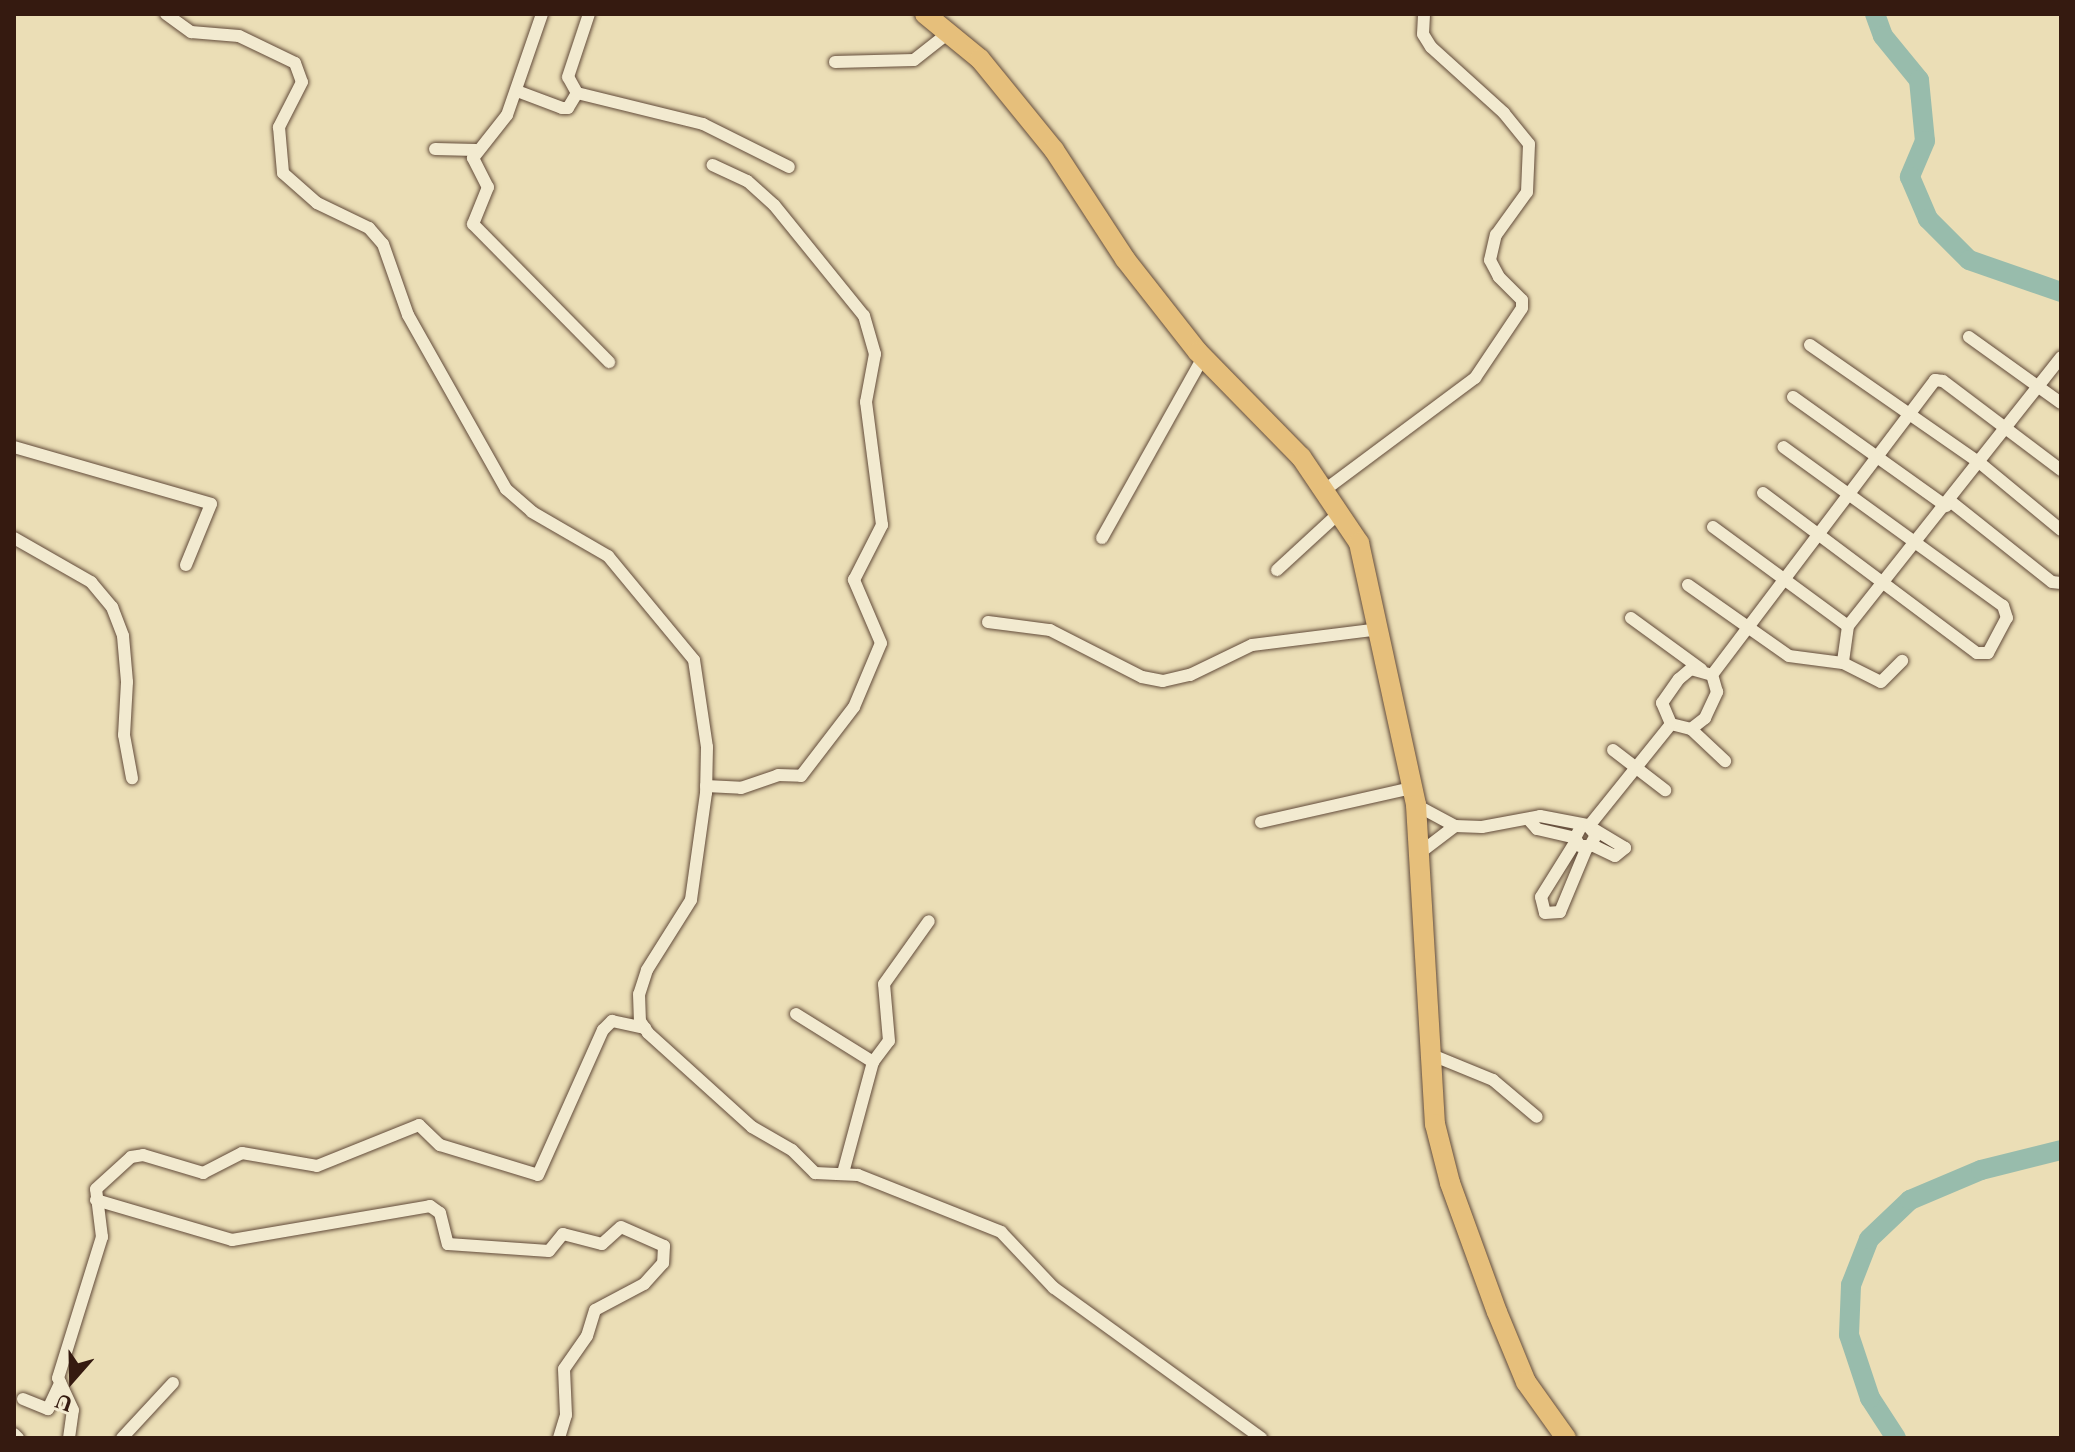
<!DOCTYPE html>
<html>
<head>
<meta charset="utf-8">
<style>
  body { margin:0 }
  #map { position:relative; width:2075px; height:1452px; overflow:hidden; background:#ebdeb6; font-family:"EB Garamond",serif }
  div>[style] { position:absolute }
  .river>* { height:20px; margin:-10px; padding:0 10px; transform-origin:10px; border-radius:10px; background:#98bcac }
  .roads { filter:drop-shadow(0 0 2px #624b3a) drop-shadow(0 0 2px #624b3a) }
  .street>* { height:12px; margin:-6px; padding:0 6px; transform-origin:6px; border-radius:6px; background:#f2ead0 }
  .primary>* { height:20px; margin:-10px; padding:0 10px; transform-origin:10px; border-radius:10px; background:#e6bf7b }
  span { translate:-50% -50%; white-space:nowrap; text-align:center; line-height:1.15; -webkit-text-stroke:6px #f2ead0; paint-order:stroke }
  .frame { position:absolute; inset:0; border:16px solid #351a10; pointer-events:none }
  .north { position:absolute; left:32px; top:1340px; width:80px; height:80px; -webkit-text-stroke:6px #f2ead0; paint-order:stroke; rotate:200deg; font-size:22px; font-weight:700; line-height:32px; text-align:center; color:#351a10 }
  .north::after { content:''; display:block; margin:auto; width:28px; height:36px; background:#351a10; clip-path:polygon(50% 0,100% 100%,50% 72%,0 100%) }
</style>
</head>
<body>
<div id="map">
  <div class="river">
    <i style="left:1875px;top:14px;width:23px;rotate:70deg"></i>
    <i style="left:1883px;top:36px;width:57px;rotate:50.7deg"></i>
    <i style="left:1919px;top:80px;width:61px;rotate:84.4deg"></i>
    <i style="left:1925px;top:141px;width:39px;rotate:113deg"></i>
    <i style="left:1910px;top:177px;width:46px;rotate:66.8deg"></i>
    <i style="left:1928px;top:219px;width:58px;rotate:45deg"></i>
    <i style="left:1969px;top:260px;width:97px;rotate:19.2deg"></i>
    <i style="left:1896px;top:1438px;width:48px;rotate:-123deg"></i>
    <i style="left:1870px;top:1398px;width:66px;rotate:-108.4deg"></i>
    <i style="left:1849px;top:1335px;width:50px;rotate:-87.7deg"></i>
    <i style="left:1851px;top:1285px;width:49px;rotate:-68.6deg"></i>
    <i style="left:1869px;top:1239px;width:57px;rotate:-43.6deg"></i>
    <i style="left:1910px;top:1200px;width:77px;rotate:-22.9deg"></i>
    <i style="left:1981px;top:1170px;width:82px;rotate:-14deg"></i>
  </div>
  <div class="roads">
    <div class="street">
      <i style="left:166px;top:14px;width:31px;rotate:36deg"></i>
      <i style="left:191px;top:32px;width:48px;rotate:4.8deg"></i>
      <i style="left:239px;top:36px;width:62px;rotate:25.7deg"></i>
      <i style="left:295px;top:63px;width:20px;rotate:70deg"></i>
      <i style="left:302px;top:82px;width:51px;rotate:117.1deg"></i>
      <i style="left:279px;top:127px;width:46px;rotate:85deg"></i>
      <i style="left:283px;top:173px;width:45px;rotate:41.4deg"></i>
      <i style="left:317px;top:203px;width:58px;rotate:25.7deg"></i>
      <i style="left:369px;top:228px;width:21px;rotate:49deg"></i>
      <i style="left:383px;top:244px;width:75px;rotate:70.6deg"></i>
      <i style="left:408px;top:315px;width:200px;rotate:60.6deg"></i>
      <i style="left:506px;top:489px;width:35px;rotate:41deg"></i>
      <i style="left:532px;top:512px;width:88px;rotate:30.1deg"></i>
      <i style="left:608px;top:556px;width:135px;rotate:50.4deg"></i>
      <i style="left:694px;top:660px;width:88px;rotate:81.5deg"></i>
      <i style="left:707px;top:747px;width:46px;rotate:91.2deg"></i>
      <i style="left:706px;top:793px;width:108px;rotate:98deg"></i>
      <i style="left:691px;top:900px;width:83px;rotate:122.2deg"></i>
      <i style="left:647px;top:970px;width:25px;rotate:108deg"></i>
      <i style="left:639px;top:994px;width:27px;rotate:88deg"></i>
      <i style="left:640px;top:1021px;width:14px;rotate:56deg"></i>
      <i style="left:648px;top:1033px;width:140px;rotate:42.1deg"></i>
      <i style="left:752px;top:1127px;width:46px;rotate:29.9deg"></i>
      <i style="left:792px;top:1150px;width:33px;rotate:45deg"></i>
      <i style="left:815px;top:1173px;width:43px;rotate:2.7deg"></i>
      <i style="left:858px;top:1175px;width:154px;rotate:21.7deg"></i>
      <i style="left:1001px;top:1232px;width:77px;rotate:46.6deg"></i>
      <i style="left:1054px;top:1288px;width:256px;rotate:35.9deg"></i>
      <i style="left:542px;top:14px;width:107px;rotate:109.1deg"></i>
      <i style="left:507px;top:115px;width:55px;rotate:128.3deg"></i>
      <i style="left:473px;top:158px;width:33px;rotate:63deg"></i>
      <i style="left:488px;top:187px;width:40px;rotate:112deg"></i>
      <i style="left:473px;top:224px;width:194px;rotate:45.4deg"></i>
      <i style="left:835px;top:62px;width:79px;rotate:-1.5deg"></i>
      <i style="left:914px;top:60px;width:42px;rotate:-38.2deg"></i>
      <i style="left:517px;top:91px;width:48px;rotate:20.7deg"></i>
      <i style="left:562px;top:108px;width:6px"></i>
      <i style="left:568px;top:108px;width:17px;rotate:-59deg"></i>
      <i style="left:577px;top:93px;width:130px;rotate:13.8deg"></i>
      <i style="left:703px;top:124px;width:96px;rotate:26.6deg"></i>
      <i style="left:577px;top:93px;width:18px;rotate:-119deg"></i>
      <i style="left:568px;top:77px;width:66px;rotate:-71.6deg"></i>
      <i style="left:435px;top:149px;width:41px;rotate:1.4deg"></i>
      <i style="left:1969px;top:337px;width:113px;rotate:35.7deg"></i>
      <i style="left:1810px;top:345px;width:207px;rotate:34.8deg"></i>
      <i style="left:1980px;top:463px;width:105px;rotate:39.6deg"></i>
      <i style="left:1793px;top:397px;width:188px;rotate:35.5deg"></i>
      <i style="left:14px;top:447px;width:205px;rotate:16.1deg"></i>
      <i style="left:211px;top:504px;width:66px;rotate:112.3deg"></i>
      <i style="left:1326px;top:489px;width:186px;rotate:-36.7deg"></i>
      <i style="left:1475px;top:378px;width:84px;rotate:-56.1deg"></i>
      <i style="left:1522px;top:308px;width:8px;rotate:-90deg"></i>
      <i style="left:1522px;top:300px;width:33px;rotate:-135deg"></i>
      <i style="left:1499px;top:277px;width:19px;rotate:-118deg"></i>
      <i style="left:1490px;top:260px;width:26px;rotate:-77deg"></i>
      <i style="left:1496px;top:235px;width:53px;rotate:-54.2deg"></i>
      <i style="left:1527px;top:192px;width:48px;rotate:-87.6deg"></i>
      <i style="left:1529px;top:144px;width:40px;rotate:-129deg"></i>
      <i style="left:1504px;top:113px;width:98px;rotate:-137.9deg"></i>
      <i style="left:1431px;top:47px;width:15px;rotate:-122deg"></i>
      <i style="left:1423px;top:34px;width:20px;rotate:-87deg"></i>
      <i style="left:1763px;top:493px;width:267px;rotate:36.8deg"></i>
      <i style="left:1977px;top:653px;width:11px"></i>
      <i style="left:1988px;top:653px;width:40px;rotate:-62deg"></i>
      <i style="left:2007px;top:618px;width:13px;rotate:-108deg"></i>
      <i style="left:2003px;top:606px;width:271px;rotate:-144.1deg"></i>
      <i style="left:1950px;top:501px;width:130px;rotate:38.5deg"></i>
      <i style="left:2052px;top:582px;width:9px;rotate:6deg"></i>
      <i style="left:1713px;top:527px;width:167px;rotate:36.3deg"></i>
      <i style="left:1848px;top:626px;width:343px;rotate:-51.6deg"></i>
      <i style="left:14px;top:538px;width:89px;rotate:29.7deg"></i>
      <i style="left:91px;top:582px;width:33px;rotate:50deg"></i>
      <i style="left:112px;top:607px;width:31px;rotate:69deg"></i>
      <i style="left:123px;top:636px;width:46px;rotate:85deg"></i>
      <i style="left:127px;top:682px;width:53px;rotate:93.2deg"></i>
      <i style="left:124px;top:735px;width:44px;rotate:79.5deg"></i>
      <i style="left:1102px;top:538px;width:207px;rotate:-60.8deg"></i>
      <i style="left:1277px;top:570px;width:86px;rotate:-42.6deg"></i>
      <i style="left:1688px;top:585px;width:123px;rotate:35.1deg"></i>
      <i style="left:1789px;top:656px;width:54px;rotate:7.4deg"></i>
      <i style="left:1631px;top:618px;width:87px;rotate:36.1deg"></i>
      <i style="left:988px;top:622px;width:63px;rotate:7.4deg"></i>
      <i style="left:1050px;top:630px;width:103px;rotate:27.1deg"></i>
      <i style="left:1142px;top:677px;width:21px;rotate:11deg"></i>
      <i style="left:1163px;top:681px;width:28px;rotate:-13deg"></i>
      <i style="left:1190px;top:675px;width:69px;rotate:-25.8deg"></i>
      <i style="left:1252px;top:645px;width:129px;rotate:-7.1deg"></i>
      <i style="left:1848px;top:626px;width:37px;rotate:98deg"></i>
      <i style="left:1843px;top:663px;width:42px;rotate:26.6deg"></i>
      <i style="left:1881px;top:682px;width:30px;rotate:-45deg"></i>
      <i style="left:1671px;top:724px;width:21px;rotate:14deg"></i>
      <i style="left:1691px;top:729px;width:18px;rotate:-38deg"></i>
      <i style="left:1705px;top:718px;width:29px;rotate:-65deg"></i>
      <i style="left:1717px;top:692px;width:18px;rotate:-106deg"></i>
      <i style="left:1691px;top:729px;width:47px;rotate:43.3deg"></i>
      <i style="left:1613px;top:750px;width:66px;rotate:37.6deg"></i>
      <i style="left:706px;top:786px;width:35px;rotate:3deg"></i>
      <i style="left:741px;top:788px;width:39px;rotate:-19deg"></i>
      <i style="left:778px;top:775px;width:23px;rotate:2deg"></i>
      <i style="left:801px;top:776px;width:87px;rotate:-52.5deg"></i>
      <i style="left:854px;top:707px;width:69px;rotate:-67.1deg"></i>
      <i style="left:881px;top:643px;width:69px;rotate:-113.2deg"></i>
      <i style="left:854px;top:580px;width:62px;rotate:-63deg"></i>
      <i style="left:882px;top:525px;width:124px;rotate:-97.4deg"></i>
      <i style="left:866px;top:402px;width:49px;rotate:-79.4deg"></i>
      <i style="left:875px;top:354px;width:40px;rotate:-106deg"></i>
      <i style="left:864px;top:316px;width:143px;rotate:-129deg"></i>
      <i style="left:774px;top:205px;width:36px;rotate:-138deg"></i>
      <i style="left:747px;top:181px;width:38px;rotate:-155deg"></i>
      <i style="left:1416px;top:805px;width:44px;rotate:28.3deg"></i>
      <i style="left:1455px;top:826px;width:27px;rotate:2deg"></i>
      <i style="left:1482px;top:827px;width:59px;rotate:-10.7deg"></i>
      <i style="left:1540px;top:816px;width:48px;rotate:10.8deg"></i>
      <i style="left:1587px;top:825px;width:13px;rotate:48deg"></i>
      <i style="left:1596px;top:835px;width:13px;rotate:119deg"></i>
      <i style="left:1590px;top:846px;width:10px;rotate:180deg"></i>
      <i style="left:1580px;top:846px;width:9px;rotate:-122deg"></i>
      <i style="left:1575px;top:838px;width:15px;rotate:-62deg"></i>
      <i style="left:1529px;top:820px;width:12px;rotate:48deg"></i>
      <i style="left:1537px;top:829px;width:39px;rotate:13deg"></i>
      <i style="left:1261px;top:822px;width:155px;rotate:-12.7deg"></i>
      <i style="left:1589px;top:826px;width:131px;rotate:-51.2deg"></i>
      <i style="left:1671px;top:724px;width:23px;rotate:-113deg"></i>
      <i style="left:1662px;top:703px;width:29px;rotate:-55deg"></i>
      <i style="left:1679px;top:679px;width:16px;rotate:-40deg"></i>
      <i style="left:1691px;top:669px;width:22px;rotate:16deg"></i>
      <i style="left:1712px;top:675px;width:370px;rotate:-52.9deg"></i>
      <i style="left:1935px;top:380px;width:8px;rotate:7deg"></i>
      <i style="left:1943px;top:381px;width:148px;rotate:37deg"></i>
      <i style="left:1576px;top:841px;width:66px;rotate:122deg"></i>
      <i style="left:1541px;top:897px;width:16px;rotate:76deg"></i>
      <i style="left:1545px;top:913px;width:15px;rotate:-4deg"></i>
      <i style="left:1560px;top:912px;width:70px;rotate:-67.4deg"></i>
      <i style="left:1592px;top:845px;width:25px;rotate:26deg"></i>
      <i style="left:1615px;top:856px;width:13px;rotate:-39deg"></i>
      <i style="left:1625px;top:848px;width:35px;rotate:-149deg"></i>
      <i style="left:1421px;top:852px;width:43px;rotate:-37.4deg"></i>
      <i style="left:796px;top:1014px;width:91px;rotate:31.9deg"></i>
      <i style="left:1432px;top:1055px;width:66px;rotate:22.3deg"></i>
      <i style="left:1493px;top:1080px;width:57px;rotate:40.1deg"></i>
      <i style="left:843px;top:1173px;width:115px;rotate:-74.9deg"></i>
      <i style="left:873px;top:1062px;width:26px;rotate:-53deg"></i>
      <i style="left:889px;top:1041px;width:57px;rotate:-95deg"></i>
      <i style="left:884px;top:984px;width:77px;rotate:-54.5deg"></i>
      <i style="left:96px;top:1200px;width:142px;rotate:16.4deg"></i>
      <i style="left:232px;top:1240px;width:201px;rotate:-9.7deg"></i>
      <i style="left:430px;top:1206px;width:12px;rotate:35deg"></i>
      <i style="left:440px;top:1213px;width:32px;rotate:76deg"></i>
      <i style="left:448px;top:1244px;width:101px;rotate:4deg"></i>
      <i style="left:549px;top:1251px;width:22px;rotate:-51deg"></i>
      <i style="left:563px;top:1234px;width:40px;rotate:14.4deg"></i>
      <i style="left:602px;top:1244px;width:25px;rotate:-42deg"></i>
      <i style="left:621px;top:1227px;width:47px;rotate:23.8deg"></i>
      <i style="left:664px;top:1246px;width:17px;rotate:93deg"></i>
      <i style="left:663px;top:1263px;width:28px;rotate:132deg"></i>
      <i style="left:644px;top:1284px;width:55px;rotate:152deg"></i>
      <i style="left:595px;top:1310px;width:27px;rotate:107deg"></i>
      <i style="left:587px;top:1336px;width:40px;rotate:124.9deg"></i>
      <i style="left:564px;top:1369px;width:46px;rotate:87.5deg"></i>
      <i style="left:566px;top:1415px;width:24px;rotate:107deg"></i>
      <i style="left:23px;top:1399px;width:27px;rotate:22deg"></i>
      <i style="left:48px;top:1409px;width:29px;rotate:-65deg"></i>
      <i style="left:14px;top:1434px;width:6px;rotate:45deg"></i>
      <i style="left:69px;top:1438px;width:28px;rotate:-82deg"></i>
      <i style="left:73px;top:1410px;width:35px;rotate:-115deg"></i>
      <i style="left:58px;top:1378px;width:148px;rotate:-72.7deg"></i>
      <i style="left:102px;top:1237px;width:48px;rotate:-97.1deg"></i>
      <i style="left:96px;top:1189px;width:47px;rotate:-42.4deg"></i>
      <i style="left:131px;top:1157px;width:12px;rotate:-9deg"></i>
      <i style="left:143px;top:1155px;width:63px;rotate:16.7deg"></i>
      <i style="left:203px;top:1173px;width:44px;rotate:-27.1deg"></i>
      <i style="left:242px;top:1153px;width:76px;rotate:9.8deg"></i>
      <i style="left:317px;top:1166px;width:110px;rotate:-21.9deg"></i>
      <i style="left:419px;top:1125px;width:29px;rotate:44deg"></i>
      <i style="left:440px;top:1145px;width:102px;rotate:17deg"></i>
      <i style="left:538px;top:1175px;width:159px;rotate:-65.9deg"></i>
      <i style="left:603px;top:1030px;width:13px;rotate:-45deg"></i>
      <i style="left:612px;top:1021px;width:34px;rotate:12deg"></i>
      <i style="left:122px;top:1438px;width:75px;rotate:-47.2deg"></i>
    </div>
    <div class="primary">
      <i style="left:925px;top:14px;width:71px;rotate:39.3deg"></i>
      <i style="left:980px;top:59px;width:117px;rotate:50.9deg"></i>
      <i style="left:1054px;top:150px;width:130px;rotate:56.9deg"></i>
      <i style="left:1125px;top:259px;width:118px;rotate:51.9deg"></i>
      <i style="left:1198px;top:352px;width:147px;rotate:45.6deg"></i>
      <i style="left:1301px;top:457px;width:104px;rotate:56deg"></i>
      <i style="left:1359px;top:543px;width:268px;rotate:77.7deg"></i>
      <i style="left:1416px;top:805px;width:320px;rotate:86.6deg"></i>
      <i style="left:1435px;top:1124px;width:61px;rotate:75.7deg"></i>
      <i style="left:1450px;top:1183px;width:137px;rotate:70deg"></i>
      <i style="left:1497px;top:1312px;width:76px;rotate:67.5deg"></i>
      <i style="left:1526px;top:1382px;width:69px;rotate:54.5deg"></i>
    </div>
  </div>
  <div class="frame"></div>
  <div class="north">U</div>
</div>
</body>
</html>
